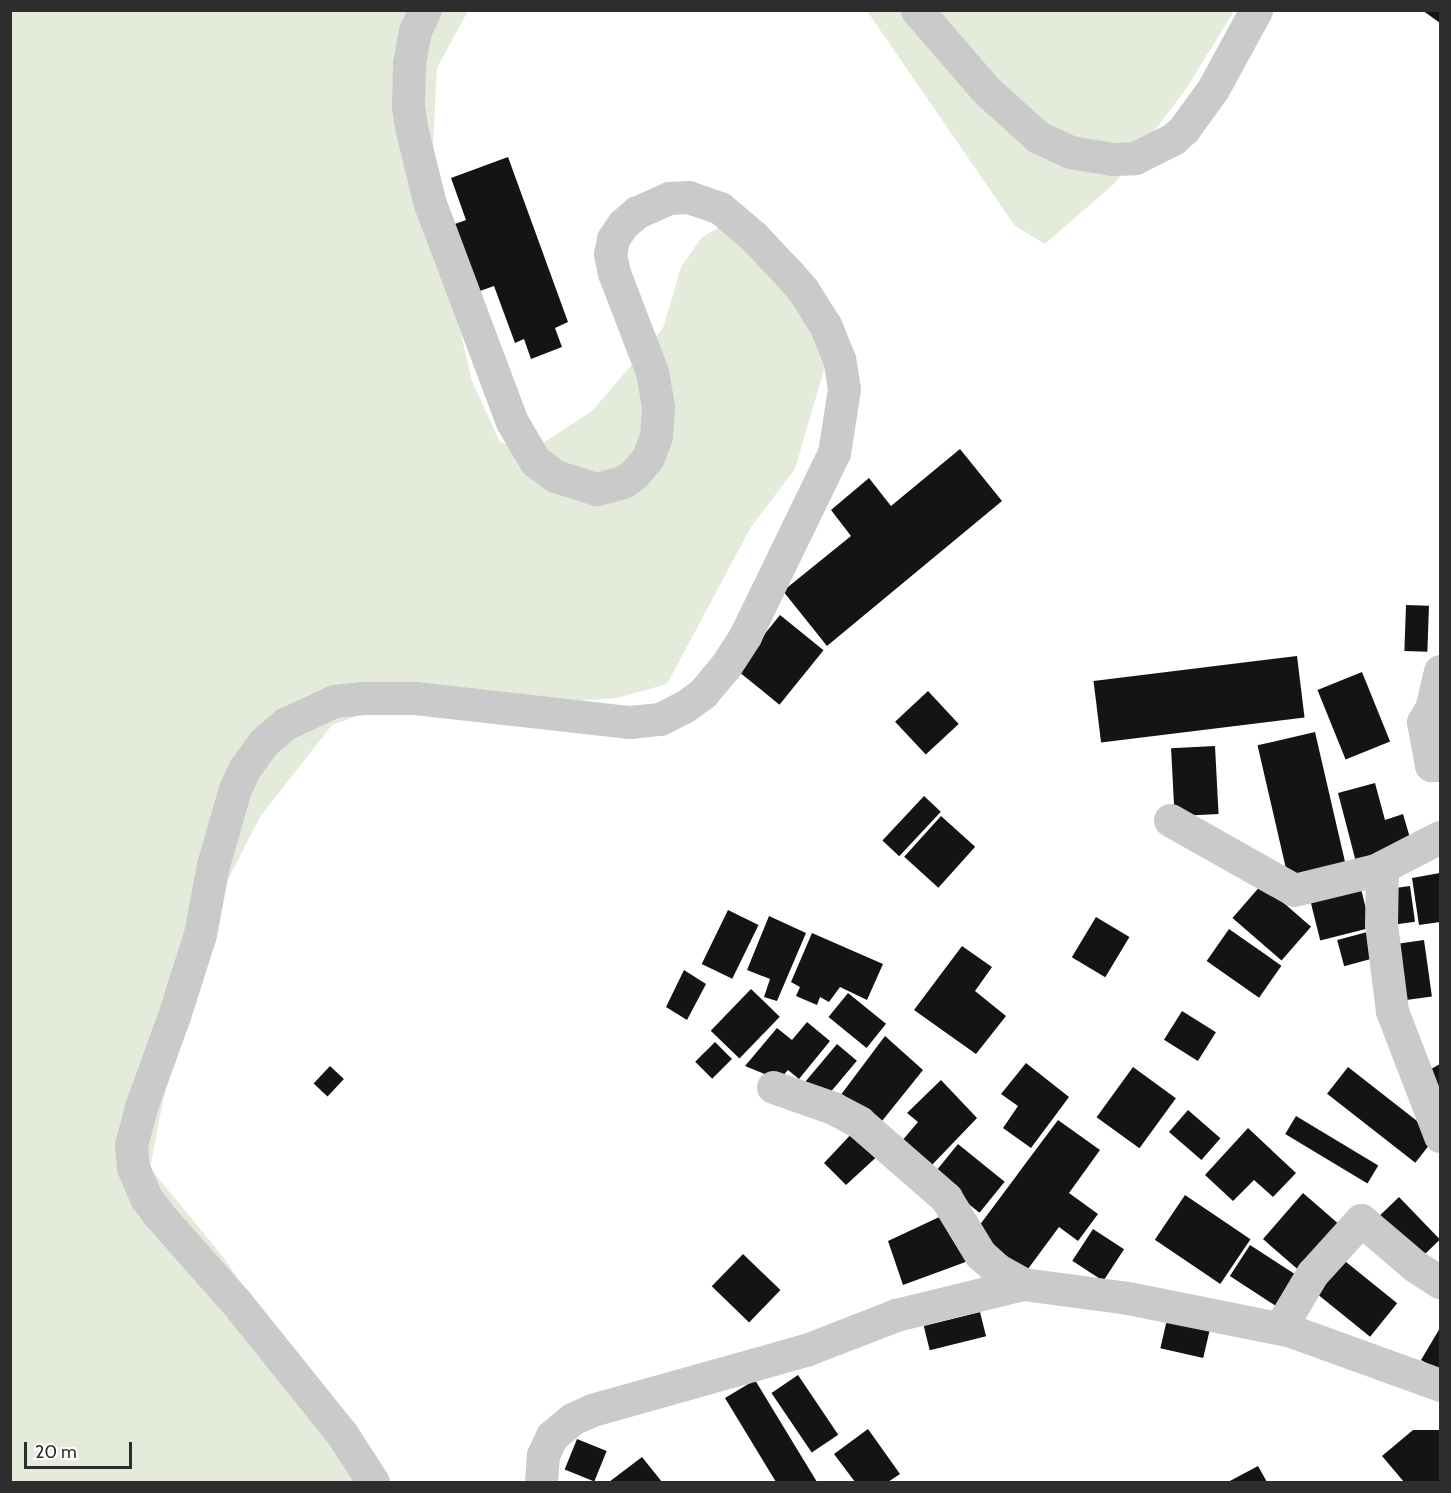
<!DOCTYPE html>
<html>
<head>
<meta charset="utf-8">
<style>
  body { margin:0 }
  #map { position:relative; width:1451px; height:1493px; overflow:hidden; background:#fff; font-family:Cabin,sans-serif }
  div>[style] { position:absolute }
  .green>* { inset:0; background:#e5ebda }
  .building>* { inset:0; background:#141414; transform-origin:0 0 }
  .minor>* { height:33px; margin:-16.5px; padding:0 16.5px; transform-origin:16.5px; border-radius:16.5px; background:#cacaca }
  .tertiary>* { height:33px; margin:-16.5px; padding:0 16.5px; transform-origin:16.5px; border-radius:16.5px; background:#cacaca }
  span { translate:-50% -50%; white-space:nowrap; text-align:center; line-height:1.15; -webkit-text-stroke:6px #fff; paint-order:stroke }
  .frame { position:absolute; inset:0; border:12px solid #2d2d2d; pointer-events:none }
  .scale { position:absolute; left:24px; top:1442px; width:108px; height:27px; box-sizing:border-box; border:3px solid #2d2d2d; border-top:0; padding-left:8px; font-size:18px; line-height:21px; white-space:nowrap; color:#2d2d2d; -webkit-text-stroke:4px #fff; paint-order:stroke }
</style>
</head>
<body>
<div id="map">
  <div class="green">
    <i style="clip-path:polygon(10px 11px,468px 11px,437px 68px,430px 204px,472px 381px,500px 442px,529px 452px,592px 411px,663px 328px,681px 267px,702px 237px,734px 219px,832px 342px,795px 469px,751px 527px,667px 684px,617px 698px,514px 705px,442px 686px,332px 725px,260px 817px,200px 934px,188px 972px,150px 1168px,224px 1258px,342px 1434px,365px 1482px,11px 1482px)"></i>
    <i style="clip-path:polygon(867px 11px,1234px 11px,1186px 89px,1115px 183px,1045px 244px,1015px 226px)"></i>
  </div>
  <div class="building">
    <i style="clip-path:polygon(1422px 10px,1440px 10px,1440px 23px)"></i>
    <i style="clip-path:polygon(508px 157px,568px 322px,555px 328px,562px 347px,531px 359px,524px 339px,515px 343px,494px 286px,477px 292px,452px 225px,466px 220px,451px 178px)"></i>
    <i style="clip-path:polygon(960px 449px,1002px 501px,827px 646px,783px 591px,851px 536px,831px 510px,869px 478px,891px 506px)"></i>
    <i style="left:1406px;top:605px;width:23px;height:46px;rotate:2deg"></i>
    <i style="left:780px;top:615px;width:56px;height:70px;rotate:39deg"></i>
    <i style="left:1297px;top:656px;width:62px;height:205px;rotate:83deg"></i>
    <i style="left:1362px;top:672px;width:75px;height:48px;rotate:68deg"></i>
    <i style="left:928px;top:691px;width:45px;height:45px;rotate:47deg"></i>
    <i style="left:1315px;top:732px;width:142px;height:59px;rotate:77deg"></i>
    <i style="left:1215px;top:746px;width:68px;height:44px;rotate:87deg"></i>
    <i style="clip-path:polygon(1375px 783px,1385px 820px,1403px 814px,1413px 848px,1357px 866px,1338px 793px)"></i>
    <i style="left:924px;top:796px;width:23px;height:61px;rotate:43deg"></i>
    <i style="left:941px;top:816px;width:46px;height:55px;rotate:42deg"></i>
    <i style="clip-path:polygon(1440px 873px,1440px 922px,1419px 925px,1412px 878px)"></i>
    <i style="left:1262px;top:884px;width:65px;height:45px;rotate:41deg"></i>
    <i style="left:1410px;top:886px;width:36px;height:24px;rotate:82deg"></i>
    <i style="left:1361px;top:889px;width:40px;height:52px;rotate:76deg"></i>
    <i style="left:728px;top:910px;width:34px;height:60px;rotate:26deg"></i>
    <i style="clip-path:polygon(769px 916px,806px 933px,777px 1001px,764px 997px,770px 979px,747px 970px)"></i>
    <i style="left:1096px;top:917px;width:39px;height:47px;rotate:31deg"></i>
    <i style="left:1229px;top:929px;width:64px;height:39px;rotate:35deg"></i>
    <i style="left:1371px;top:931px;width:27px;height:35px;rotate:75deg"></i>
    <i style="clip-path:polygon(812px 933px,883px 964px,867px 1000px,840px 987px,829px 1002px,820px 997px,817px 1005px,796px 996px,800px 987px,791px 982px)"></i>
    <i style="left:1424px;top:940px;width:57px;height:37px;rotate:82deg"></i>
    <i style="clip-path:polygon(962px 946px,992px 967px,975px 991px,1006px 1016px,976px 1054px,914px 1010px)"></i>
    <i style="clip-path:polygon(684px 970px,706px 984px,687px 1020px,666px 1007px)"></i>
    <i style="left:751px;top:989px;width:40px;height:58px;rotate:44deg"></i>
    <i style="left:848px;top:993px;width:49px;height:31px;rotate:39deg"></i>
    <i style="left:1182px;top:1011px;width:40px;height:34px;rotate:32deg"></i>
    <i style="clip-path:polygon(807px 1022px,830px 1041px,799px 1079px,788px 1070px,779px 1080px,745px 1066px,777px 1028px,792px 1040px)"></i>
    <i style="clip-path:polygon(885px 1036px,923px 1070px,878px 1126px,837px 1100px)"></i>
    <i style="left:715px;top:1042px;width:24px;height:28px;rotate:45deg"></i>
    <i style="left:837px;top:1044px;width:26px;height:50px;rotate:40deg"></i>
    <i style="clip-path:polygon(1026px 1063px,1069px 1097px,1031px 1148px,1003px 1128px,1018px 1106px,1001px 1094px)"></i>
    <i style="clip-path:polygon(1440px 1064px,1440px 1103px,1424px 1073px)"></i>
    <i style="left:330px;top:1066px;width:19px;height:24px;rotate:43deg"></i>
    <i style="left:1133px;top:1067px;width:53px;height:62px;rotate:36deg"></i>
    <i style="left:1348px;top:1067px;width:112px;height:34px;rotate:38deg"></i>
    <i style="clip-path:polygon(941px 1080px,977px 1118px,930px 1167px,901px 1142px,918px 1122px,907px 1113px)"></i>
    <i style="left:1188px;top:1110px;width:43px;height:29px;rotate:41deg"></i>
    <i style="left:1296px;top:1116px;width:96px;height:21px;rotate:31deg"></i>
    <i style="clip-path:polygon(1058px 1120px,1100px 1150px,1069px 1193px,1098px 1214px,1078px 1241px,1059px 1227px,1025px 1273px,973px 1234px)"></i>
    <i style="clip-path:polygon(857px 1128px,883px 1151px,846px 1185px,824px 1163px)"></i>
    <i style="clip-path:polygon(1248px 1128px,1296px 1173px,1273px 1197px,1254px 1180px,1233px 1201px,1205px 1175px)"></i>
    <i style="left:958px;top:1144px;width:60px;height:40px;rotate:39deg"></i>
    <i style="left:1303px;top:1193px;width:55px;height:61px;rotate:41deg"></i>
    <i style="left:1185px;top:1195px;width:79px;height:54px;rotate:34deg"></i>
    <i style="left:1399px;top:1197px;width:59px;height:32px;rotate:46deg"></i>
    <i style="clip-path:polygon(950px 1212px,971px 1260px,903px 1285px,888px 1241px)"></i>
    <i style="left:1093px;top:1229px;width:37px;height:38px;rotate:33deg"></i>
    <i style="left:1250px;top:1245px;width:64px;height:37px;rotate:33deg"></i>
    <i style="left:1335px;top:1253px;width:80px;height:43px;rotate:39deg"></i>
    <i style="left:743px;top:1254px;width:52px;height:45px;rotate:44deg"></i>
    <i style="left:980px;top:1312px;width:25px;height:58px;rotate:76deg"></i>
    <i style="left:1168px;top:1315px;width:44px;height:34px;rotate:13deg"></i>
    <i style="clip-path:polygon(1440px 1328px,1440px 1371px,1421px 1360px)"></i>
    <i style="left:798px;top:1375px;width:72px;height:32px;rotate:56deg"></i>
    <i style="clip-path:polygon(755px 1380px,817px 1482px,776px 1482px,725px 1398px)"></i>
    <i style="clip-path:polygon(868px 1429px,900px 1474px,888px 1482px,855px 1482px,834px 1454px)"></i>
    <i style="clip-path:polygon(1413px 1430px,1440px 1430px,1440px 1480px,1438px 1482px,1404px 1482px,1382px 1456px)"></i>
    <i style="left:577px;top:1439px;width:32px;height:33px;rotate:22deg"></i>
    <i style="clip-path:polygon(642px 1457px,662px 1482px,609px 1482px)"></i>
    <i style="clip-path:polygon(1258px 1466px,1267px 1482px,1228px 1482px)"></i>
  </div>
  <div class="minor">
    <i style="left:1440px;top:671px;width:37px;rotate:103deg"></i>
    <i style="left:1432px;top:707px;width:17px;rotate:121deg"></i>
    <i style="left:1423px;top:722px;width:44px;rotate:79.5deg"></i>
    <i style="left:1431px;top:765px;width:9px"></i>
    <i style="left:1170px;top:820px;width:142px;rotate:29.4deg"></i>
    <i style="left:1294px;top:890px;width:84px;rotate:-13.7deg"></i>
    <i style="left:1376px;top:870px;width:72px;rotate:-27.3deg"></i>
    <i style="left:1382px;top:867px;width:57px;rotate:91deg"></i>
    <i style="left:1381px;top:924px;width:88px;rotate:82.8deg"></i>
    <i style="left:1392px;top:1011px;width:134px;rotate:69deg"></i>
    <i style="left:773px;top:1087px;width:64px;rotate:19.3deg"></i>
    <i style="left:833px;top:1108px;width:30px;rotate:28deg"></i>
    <i style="left:859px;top:1122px;width:116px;rotate:41.1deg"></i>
    <i style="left:946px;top:1198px;width:66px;rotate:58.7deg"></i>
    <i style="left:980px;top:1254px;width:24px;rotate:42deg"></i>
    <i style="left:998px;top:1270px;width:29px;rotate:29deg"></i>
    <i style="left:1280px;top:1328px;width:63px;rotate:-59.3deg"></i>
    <i style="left:1312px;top:1274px;width:73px;rotate:-47.8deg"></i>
    <i style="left:1361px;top:1220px;width:71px;rotate:40.4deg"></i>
    <i style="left:1415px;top:1266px;width:30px;rotate:33deg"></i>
  </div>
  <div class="tertiary">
    <i style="left:917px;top:10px;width:107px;rotate:49.2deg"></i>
    <i style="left:987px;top:91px;width:69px;rotate:42deg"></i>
    <i style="left:1038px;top:137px;width:35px;rotate:25deg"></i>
    <i style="left:1070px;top:152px;width:43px;rotate:9.5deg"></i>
    <i style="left:1112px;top:159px;width:23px;rotate:-2deg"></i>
    <i style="left:1135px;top:158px;width:42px;rotate:-26.6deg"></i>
    <i style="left:1173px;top:139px;width:15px;rotate:-42deg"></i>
    <i style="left:1184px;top:129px;width:49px;rotate:-54.1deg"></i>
    <i style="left:1213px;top:89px;width:90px;rotate:-61.4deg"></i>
    <i style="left:373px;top:1482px;width:57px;rotate:-122.9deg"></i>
    <i style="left:342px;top:1434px;width:171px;rotate:-128.8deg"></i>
    <i style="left:235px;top:1301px;width:115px;rotate:-131.5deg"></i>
    <i style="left:159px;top:1215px;width:21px;rotate:-127deg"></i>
    <i style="left:146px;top:1198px;width:33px;rotate:-113deg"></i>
    <i style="left:133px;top:1168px;width:23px;rotate:-95deg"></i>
    <i style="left:131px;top:1145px;width:39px;rotate:-75deg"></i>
    <i style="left:141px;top:1107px;width:97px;rotate:-70.1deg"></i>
    <i style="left:174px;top:1016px;width:86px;rotate:-72.4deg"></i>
    <i style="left:200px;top:934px;width:70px;rotate:-79.3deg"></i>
    <i style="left:213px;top:865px;width:79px;rotate:-73.9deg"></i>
    <i style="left:235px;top:789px;width:23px;rotate:-65deg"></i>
    <i style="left:245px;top:768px;width:31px;rotate:-54deg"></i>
    <i style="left:263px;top:743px;width:29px;rotate:-41deg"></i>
    <i style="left:285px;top:724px;width:54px;rotate:-25.1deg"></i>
    <i style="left:334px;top:701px;width:29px;rotate:-6deg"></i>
    <i style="left:363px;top:698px;width:52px"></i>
    <i style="left:415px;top:698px;width:216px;rotate:6.4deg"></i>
    <i style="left:630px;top:722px;width:30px;rotate:-6deg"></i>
    <i style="left:660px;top:719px;width:27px;rotate:-27deg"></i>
    <i style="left:684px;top:707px;width:24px;rotate:-36deg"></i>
    <i style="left:703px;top:693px;width:34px;rotate:-50deg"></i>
    <i style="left:725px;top:667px;width:37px;rotate:-57deg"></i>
    <i style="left:745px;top:636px;width:203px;rotate:-64.1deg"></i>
    <i style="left:834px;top:453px;width:65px;rotate:-81.1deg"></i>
    <i style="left:844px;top:389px;width:30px;rotate:-99deg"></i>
    <i style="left:839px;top:359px;width:37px;rotate:-112deg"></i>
    <i style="left:825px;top:325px;width:41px;rotate:-122.2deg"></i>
    <i style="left:803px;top:290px;width:23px;rotate:-131deg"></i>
    <i style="left:788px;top:273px;width:51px;rotate:-133.4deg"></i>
    <i style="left:753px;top:236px;width:43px;rotate:-139.7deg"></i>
    <i style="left:720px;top:208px;width:34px;rotate:-161deg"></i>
    <i style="left:688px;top:197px;width:19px;rotate:177deg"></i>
    <i style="left:669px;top:198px;width:35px;rotate:156deg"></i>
    <i style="left:637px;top:212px;width:18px;rotate:139deg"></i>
    <i style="left:623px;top:224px;width:18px;rotate:124deg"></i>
    <i style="left:613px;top:239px;width:15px;rotate:101deg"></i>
    <i style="left:610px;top:254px;width:19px;rotate:78deg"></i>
    <i style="left:614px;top:273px;width:106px;rotate:69deg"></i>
    <i style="left:652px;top:372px;width:36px;rotate:80deg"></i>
    <i style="left:658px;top:407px;width:29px;rotate:94deg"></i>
    <i style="left:656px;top:436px;width:23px;rotate:110deg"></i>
    <i style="left:648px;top:458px;width:23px;rotate:131deg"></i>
    <i style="left:633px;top:475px;width:12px;rotate:145deg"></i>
    <i style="left:623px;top:482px;width:28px;rotate:165deg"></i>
    <i style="left:596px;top:489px;width:43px;rotate:-162.4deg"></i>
    <i style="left:555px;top:476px;width:25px;rotate:-143deg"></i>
    <i style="left:535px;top:461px;width:45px;rotate:-120.5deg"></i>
    <i style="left:512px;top:422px;width:233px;rotate:-110.6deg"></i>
    <i style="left:430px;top:204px;width:79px;rotate:-103.9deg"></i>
    <i style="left:411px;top:127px;width:22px;rotate:-98deg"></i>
    <i style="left:408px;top:105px;width:41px;rotate:-88.6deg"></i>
    <i style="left:409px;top:64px;width:34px;rotate:-80deg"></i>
    <i style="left:415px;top:31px;width:23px;rotate:-65deg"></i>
    <i style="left:541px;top:1482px;width:27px;rotate:-86deg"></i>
    <i style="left:543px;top:1455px;width:21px;rotate:-65deg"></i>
    <i style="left:552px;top:1436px;width:26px;rotate:-40deg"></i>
    <i style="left:572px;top:1419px;width:22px;rotate:-24deg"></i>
    <i style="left:592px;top:1410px;width:222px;rotate:-15.7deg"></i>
    <i style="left:806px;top:1350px;width:97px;rotate:-21.3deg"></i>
    <i style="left:896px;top:1315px;width:131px;rotate:-13.7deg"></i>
    <i style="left:1023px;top:1284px;width:106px;rotate:7.6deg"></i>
    <i style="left:1128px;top:1298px;width:166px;rotate:11.4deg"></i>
    <i style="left:1291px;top:1331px;width:158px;rotate:19.9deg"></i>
  </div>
  <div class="frame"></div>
  <div class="scale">20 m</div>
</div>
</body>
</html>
